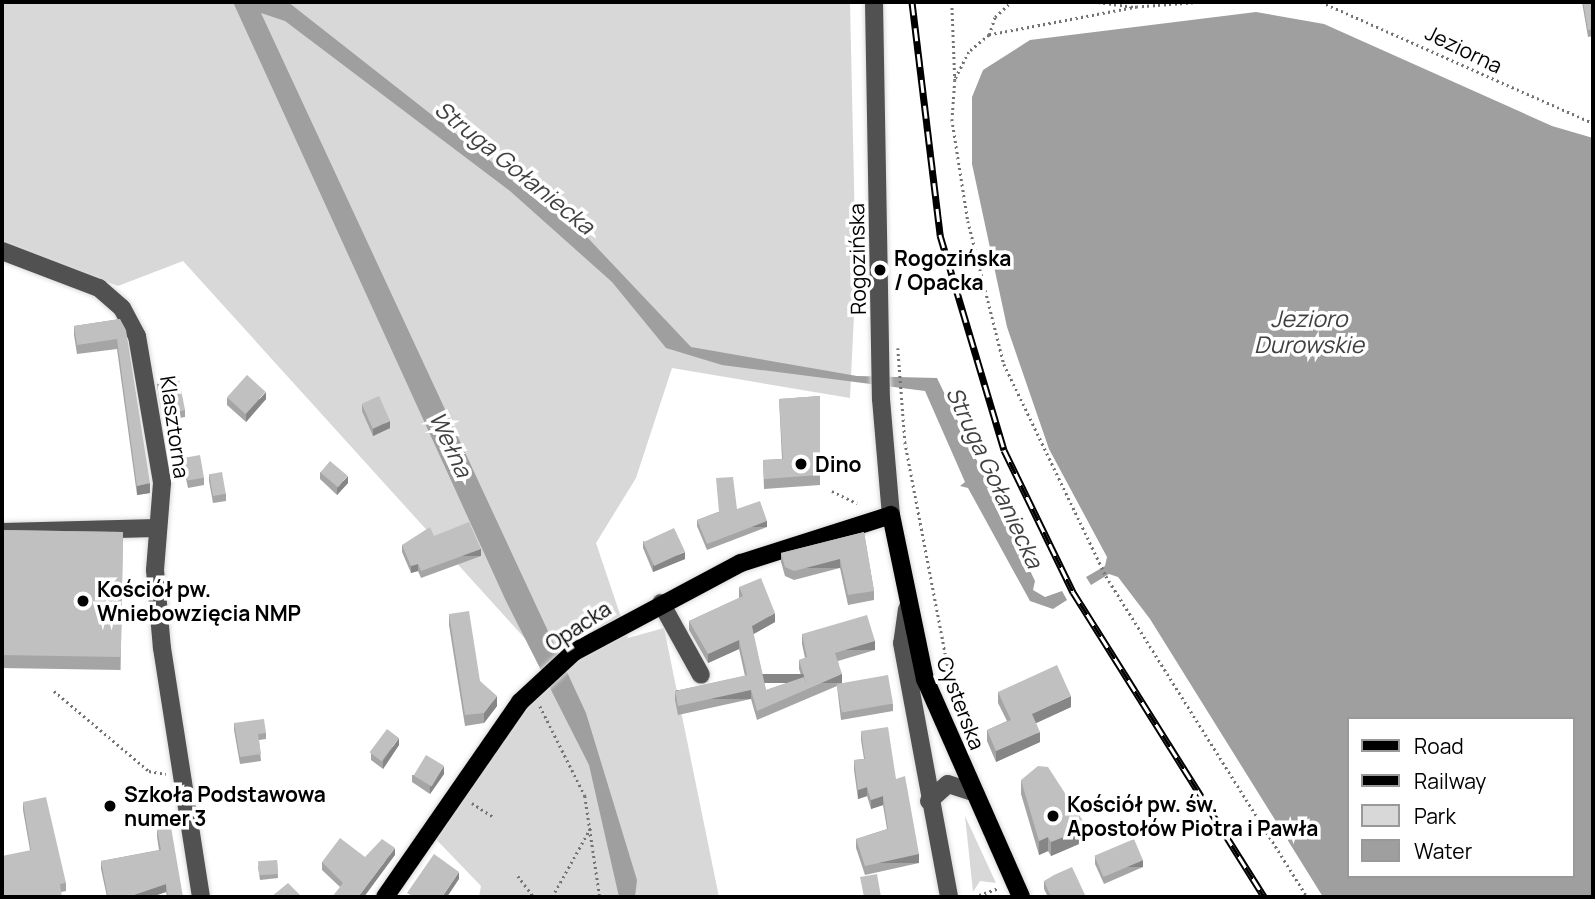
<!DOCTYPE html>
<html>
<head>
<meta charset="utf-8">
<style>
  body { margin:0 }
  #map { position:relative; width:1595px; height:899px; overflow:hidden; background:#fff; font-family:Manrope,sans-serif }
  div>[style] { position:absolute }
  .green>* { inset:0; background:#d8d8d8 }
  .water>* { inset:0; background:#9f9f9f }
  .path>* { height:2.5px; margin-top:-1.25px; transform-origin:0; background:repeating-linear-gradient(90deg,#737373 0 2px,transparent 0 5.5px) }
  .roads { filter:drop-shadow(0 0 2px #dbdbdb) drop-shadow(0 0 2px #dbdbdb) }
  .minor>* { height:18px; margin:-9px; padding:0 9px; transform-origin:9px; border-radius:9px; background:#515151 }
  .major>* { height:18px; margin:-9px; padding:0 9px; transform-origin:9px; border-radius:9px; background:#000 }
  .rail>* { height:7px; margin-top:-3.5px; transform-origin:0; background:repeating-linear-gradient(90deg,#fff 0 13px,#000 0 26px); box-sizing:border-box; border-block:2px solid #000 }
  .wall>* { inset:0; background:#a5a5a5; transform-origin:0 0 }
  .shaded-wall>* { inset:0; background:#868686; transform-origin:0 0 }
  .building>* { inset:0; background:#c0c0c0; transform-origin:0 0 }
  .dots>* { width:19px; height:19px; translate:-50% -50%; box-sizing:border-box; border:4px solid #fff; border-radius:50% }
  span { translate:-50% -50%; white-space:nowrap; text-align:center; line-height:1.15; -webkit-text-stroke:7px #fff; paint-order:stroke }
  .street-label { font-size:21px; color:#000 }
  .poi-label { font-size:21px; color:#000; font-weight:700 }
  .left { translate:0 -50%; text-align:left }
  .water-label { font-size:23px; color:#404040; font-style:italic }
  .frame { position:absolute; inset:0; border:4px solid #000; pointer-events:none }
  .legend { position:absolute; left:1347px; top:717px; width:228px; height:161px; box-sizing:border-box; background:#fff; border:2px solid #999; margin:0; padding:9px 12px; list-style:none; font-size:21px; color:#000 }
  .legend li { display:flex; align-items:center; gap:14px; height:35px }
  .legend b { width:35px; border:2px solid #999 }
</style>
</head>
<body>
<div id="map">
  <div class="green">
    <i style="clip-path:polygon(2px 2px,850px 2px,856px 273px,850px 398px,672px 368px,636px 478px,596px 543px,628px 638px,664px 628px,719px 897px,479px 897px,481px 886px,429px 832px,531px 689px,558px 675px,183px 261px,118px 286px,2px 243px)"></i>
    <i style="clip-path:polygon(965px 816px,996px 883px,980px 881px,973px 892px)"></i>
  </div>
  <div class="water">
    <i style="clip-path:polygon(233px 2px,288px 2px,586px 236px,691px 347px,857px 376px,937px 378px,1035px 581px,1033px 590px,1045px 597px,1062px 591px,1067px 600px,1053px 609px,1030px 601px,968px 488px,960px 486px,965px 482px,925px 391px,722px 365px,666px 348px,612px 282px,510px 191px,285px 21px,261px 13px,586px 713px,637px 880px,635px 897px,619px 897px,589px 765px,506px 601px)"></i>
    <i style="clip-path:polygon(evenodd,1256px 12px,1324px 24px,1552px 126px,1593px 138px,1593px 897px,1323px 897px,1150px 619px,1118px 577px,1109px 574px,1091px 585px,1086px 577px,1105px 566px,1107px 557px,1049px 449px,1007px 327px,972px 164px,972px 97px,983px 70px,1030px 40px,1256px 12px,1348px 719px,1572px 719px,1572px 876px,1348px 876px,1348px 719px)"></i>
  </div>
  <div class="path">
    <i style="left:952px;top:2px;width:78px;rotate:87.8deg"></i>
    <i style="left:1098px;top:2px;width:36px;rotate:8deg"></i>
    <i style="left:1204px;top:2px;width:67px;rotate:175.7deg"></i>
    <i style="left:1137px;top:7px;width:151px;rotate:169.3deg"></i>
    <i style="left:989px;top:35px;width:26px;rotate:140deg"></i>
    <i style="left:969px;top:52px;width:31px;rotate:117deg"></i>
    <i style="left:955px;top:80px;width:39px;rotate:94deg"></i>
    <i style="left:952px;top:119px;width:103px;rotate:81.1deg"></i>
    <i style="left:968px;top:221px;width:147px;rotate:75.9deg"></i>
    <i style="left:1004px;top:364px;width:235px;rotate:64.3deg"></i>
    <i style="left:1106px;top:576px;width:379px;rotate:57.9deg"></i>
    <i style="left:1321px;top:2px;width:298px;rotate:24deg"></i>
    <i style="left:989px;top:35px;width:19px;rotate:-72deg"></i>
    <i style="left:995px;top:17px;width:22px;rotate:-43deg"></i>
    <i style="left:898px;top:348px;width:94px;rotate:85.7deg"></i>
    <i style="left:905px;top:442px;width:266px;rotate:79.2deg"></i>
    <i style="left:832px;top:491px;width:28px;rotate:26deg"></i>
    <i style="left:54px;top:691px;width:124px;rotate:40.1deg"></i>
    <i style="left:149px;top:771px;width:17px;rotate:10deg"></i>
    <i style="left:540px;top:706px;width:101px;rotate:63.4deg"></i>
    <i style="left:585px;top:796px;width:102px;rotate:81.6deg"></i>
    <i style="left:472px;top:803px;width:27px;rotate:33deg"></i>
    <i style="left:518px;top:876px;width:26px;rotate:53deg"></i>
    <i style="left:552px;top:897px;width:82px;rotate:-60.9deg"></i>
    <i style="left:974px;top:897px;width:27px;rotate:-20deg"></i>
  </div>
  <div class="roads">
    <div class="minor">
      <i style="left:874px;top:2px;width:397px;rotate:89deg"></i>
      <i style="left:881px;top:399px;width:116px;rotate:85.1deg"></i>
      <i style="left:2px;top:251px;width:104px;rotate:20.9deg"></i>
      <i style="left:99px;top:288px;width:30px;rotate:41deg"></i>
      <i style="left:122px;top:308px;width:32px;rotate:62deg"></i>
      <i style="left:137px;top:336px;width:149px;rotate:80.3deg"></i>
      <i style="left:162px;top:483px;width:87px;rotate:94.6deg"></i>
      <i style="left:155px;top:570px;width:78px;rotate:84.9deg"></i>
      <i style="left:162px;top:648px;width:252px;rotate:81.1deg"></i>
      <i style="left:2px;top:532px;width:155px;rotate:-1.5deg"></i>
      <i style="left:661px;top:603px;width:82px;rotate:60.9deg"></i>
      <i style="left:907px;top:609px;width:34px;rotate:98deg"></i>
      <i style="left:902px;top:643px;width:258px;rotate:79.5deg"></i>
      <i style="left:929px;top:801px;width:25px;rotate:-42deg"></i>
      <i style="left:948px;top:784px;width:25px;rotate:18deg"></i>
    </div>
    <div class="major">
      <i style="left:385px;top:897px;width:237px;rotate:-55.3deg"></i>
      <i style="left:520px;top:702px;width:74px;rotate:-42.8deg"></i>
      <i style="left:574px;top:652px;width:189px;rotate:-28.1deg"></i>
      <i style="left:741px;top:563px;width:157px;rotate:-17.7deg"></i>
      <i style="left:891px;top:515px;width:167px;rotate:78.3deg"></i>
      <i style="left:925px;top:679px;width:238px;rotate:66.2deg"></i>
    </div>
  </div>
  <div class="rail">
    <i style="left:912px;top:2px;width:235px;rotate:83.1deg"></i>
    <i style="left:940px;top:235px;width:224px;rotate:73.4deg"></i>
    <i style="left:1004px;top:450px;width:158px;rotate:64.1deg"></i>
    <i style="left:1073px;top:592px;width:360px;rotate:57.9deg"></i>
  </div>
  <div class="wall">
    <i style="clip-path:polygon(1582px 2px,1593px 2px,1593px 36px,1588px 37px)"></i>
    <i style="clip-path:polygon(120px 319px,150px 493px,137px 495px,117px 349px,77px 354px,74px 335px,74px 326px)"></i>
    <i style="clip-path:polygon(157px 378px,185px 410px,185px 417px,163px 421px,157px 385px)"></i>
    <i style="clip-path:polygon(820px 396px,820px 485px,764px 489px,763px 460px,782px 459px,779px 399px)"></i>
    <i style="clip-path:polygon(227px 398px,266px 399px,246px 422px,227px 405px)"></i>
    <i style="clip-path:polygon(362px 404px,390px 428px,373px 436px,362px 411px)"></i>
    <i style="clip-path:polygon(183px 458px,204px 478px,204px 485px,188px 488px,183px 465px)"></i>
    <i style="clip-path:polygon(320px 472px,348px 483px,337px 495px,320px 479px)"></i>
    <i style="clip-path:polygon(209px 474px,226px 494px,226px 501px,213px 503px,209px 481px)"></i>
    <i style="clip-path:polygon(737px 509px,767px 527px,707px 550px,697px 526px,697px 520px,718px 512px)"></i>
    <i style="left:2px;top:530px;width:121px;height:138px;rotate:1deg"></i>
    <i style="clip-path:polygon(864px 532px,874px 591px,874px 600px,848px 605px,840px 568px,794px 580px,785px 576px,781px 562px,781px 553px)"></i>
    <i style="clip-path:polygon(434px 536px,481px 556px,421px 578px,418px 571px,411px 573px,402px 552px,402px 545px)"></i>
    <i style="clip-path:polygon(643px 541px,685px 559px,653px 572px,643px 548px)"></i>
    <i style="clip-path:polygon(739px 587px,775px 622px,753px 634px,766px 690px,802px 678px,799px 669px,799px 660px,805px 658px,802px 644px,802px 634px,875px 650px,838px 661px,842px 683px,893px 704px,893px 711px,841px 720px,837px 686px,757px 720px,751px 699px,678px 715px,675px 700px,675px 691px,745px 676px,739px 649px,708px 663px,689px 630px,689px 621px,739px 598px)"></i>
    <i style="clip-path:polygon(449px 614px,480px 681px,497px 706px,484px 723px,465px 726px,449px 625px)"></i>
    <i style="clip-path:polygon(998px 692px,1071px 707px,1036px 723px,1040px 742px,996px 762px,987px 741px,987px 730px,1007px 721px,998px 703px)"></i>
    <i style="clip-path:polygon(234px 723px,266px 733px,266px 739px,259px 740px,261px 761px,240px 764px,234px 730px)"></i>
    <i style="clip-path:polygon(861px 731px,896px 779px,919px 863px,865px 875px,856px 848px,856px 839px,887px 829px,883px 805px,871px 809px,867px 796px,858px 799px,854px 770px,854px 760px,864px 759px,861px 740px)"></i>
    <i style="clip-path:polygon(399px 745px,383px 769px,371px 760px,371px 753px)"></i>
    <i style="clip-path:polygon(444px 774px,430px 794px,412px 782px,412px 775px)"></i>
    <i style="clip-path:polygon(1021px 780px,1083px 834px,1079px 844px,1051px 856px,1048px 851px,1039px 855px,1021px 794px)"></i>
    <i style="clip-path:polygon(23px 802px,66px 883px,66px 891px,61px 892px,30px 850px,23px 810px)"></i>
    <i style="clip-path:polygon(157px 829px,183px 897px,167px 897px,166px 892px,151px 897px,107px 897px,101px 869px,101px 861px,159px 850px,157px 837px)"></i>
    <i style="clip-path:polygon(395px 855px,340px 887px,322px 870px,322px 862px)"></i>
    <i style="clip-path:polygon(1095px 857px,1143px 867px,1104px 884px,1095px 864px)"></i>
    <i style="clip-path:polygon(277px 860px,278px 878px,260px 880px,258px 866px)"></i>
    <i style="clip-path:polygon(1044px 881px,1086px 897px,1048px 897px,1044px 889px)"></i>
  </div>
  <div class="shaded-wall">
    <i style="clip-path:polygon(266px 392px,266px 399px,246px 422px,246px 414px)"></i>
    <i style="clip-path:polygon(390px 421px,390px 428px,373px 436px,373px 429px)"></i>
    <i style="clip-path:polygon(348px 476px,348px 483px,337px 495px,337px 488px)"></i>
    <i style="clip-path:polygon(150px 483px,150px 493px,137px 495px,137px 486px)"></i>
    <i style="left:767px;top:521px;width:6px;height:64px;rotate:90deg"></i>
    <i style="left:481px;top:549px;width:7px;height:64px;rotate:90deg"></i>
    <i style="clip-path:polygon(685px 552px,685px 559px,653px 572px,653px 565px)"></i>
    <i style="left:840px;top:559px;width:9px;height:48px;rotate:90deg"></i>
    <i style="clip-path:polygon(418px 564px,418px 571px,411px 573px,411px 566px)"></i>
    <i style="clip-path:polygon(775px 613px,775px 622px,752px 635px,752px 626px)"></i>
    <i style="clip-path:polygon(739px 640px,739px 649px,708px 663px,708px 654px)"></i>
    <i style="left:875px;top:641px;width:9px;height:42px;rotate:90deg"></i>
    <i style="left:842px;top:674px;width:9px;height:93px;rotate:90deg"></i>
    <i style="left:751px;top:690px;width:9px;height:75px;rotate:90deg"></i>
    <i style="clip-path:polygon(497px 696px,497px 706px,484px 723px,484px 713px)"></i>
    <i style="clip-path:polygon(1071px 696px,1071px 707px,1032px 725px,1032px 714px)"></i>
    <i style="clip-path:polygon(1040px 732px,1040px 742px,996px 762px,996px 751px)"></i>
    <i style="clip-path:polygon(399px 738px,399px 745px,383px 769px,383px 761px)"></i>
    <i style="clip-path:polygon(444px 766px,444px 774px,430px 794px,430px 787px)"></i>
    <i style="clip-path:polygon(867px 787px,867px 796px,858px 799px,858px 790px)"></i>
    <i style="clip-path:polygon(883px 796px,883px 805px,871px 809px,871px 800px)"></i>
    <i style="clip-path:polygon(1083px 821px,1083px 834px,1079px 844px,1051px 856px,1051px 842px)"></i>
    <i style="clip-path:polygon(1048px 837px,1048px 851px,1039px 855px,1039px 841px)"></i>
    <i style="clip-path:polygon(395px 848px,395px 855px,364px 897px,358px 897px)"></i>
    <i style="left:919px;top:854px;width:9px;height:55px;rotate:90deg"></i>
    <i style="left:1143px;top:860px;width:7px;height:43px;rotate:90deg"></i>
    <i style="clip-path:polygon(459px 872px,459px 879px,447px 897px,442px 897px)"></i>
    <i style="clip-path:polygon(166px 884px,166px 892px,151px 897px,128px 897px)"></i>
  </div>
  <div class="building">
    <i style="clip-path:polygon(1583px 2px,1593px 2px,1593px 29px,1588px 30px)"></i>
    <i style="clip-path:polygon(120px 319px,126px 330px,150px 483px,137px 486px,117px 339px,77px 345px,74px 326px)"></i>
    <i style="left:178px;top:374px;width:37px;height:21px;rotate:79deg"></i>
    <i style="left:247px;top:375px;width:25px;height:30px;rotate:42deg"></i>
    <i style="left:379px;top:396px;width:27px;height:19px;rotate:66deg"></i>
    <i style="clip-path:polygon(820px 396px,820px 475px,764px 479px,763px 460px,783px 459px,779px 399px)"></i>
    <i style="left:200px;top:455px;width:23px;height:17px;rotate:80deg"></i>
    <i style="left:330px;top:461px;width:23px;height:15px;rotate:40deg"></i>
    <i style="left:222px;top:472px;width:22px;height:13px;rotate:80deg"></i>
    <i style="clip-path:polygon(733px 477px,737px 509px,760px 501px,767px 521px,707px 544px,697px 520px,719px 512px,716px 478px)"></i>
    <i style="clip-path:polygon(469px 522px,481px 549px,421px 571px,418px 564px,411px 566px,402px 545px,430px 527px,434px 536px)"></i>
    <i style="left:674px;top:528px;width:26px;height:34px;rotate:65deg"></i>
    <i style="left:2px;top:530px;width:121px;height:125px;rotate:1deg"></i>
    <i style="clip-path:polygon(864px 532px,874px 591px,848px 595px,840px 559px,794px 571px,785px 567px,781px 553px)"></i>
    <i style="clip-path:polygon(761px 578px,775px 613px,752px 626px,766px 690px,804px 677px,807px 686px,799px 660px,807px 657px,802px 634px,867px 615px,875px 641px,835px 653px,842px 674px,757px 711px,751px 690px,678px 706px,675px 691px,747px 675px,739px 640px,708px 654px,689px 621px,743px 596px,739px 587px)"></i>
    <i style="clip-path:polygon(469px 611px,480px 681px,497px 696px,484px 713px,465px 715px,449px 614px)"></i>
    <i style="clip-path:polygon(1057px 665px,1071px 696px,1032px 714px,1040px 732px,996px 751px,987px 730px,1011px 720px,998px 692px)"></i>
    <i style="left:888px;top:675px;width:29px;height:52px;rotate:80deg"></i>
    <i style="clip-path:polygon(264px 719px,266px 733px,258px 734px,261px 754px,240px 757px,234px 723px)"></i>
    <i style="clip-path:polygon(888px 727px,896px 779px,905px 776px,919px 854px,865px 866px,856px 839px,888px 829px,883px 796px,871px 800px,867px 787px,858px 790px,854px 760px,865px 759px,861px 731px)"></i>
    <i style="left:387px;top:729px;width:15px;height:29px;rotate:37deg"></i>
    <i style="left:426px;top:755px;width:21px;height:24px;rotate:31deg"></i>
    <i style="clip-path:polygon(1038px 766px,1048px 767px,1083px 821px,1079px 831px,1051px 842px,1048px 837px,1039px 841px,1021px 780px)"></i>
    <i style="clip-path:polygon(46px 797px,66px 883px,60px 884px,62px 897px,2px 897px,2px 856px,31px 850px,23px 802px)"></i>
    <i style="clip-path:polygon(171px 827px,183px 897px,168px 897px,166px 884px,128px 897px,108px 897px,101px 861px,161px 850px,157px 829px)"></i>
    <i style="clip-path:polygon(340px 838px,365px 857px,382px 839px,395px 848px,358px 897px,332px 897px,343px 883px,322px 862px)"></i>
    <i style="left:1134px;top:839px;width:23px;height:43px;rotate:67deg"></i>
    <i style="clip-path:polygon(434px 854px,459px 872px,442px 897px,414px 897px,407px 893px)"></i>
    <i style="left:277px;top:860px;width:14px;height:19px;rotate:86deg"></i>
    <i style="clip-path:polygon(1072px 867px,1086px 897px,1051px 897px,1044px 881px,1054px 875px)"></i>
    <i style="clip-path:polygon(877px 874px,881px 897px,864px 897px,860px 877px)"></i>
    <i style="clip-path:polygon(288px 883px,302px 897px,271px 897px)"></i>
  </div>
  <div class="dots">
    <i style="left:880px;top:270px;background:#000"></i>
    <i style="left:801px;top:464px;background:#000"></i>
    <i style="left:83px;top:601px;background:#000"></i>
    <i style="left:110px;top:806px;background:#000"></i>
    <i style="left:1053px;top:816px;background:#000"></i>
  </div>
  <div class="street-label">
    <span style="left:1464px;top:49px;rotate:26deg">Jeziorna</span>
    <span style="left:857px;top:259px;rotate:-91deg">Rogozińska</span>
    <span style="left:175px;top:427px;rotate:82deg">Klasztorna</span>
    <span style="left:578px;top:626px;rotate:-33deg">Opacka</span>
    <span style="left:961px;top:703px;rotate:69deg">Cysterska</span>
  </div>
  <div class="poi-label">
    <span class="left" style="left:894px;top:270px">Rogozińska<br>/ Opacka</span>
    <span class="left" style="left:815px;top:464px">Dino</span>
    <span class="left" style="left:97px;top:601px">Kościół pw.<br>Wniebowzięcia NMP</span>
    <span class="left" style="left:124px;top:806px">Szkoła Podstawowa<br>numer 3</span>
    <span class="left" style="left:1067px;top:816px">Kościół pw. św.<br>Apostołów Piotra i Pawła</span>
  </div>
  <div class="water-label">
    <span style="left:515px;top:167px;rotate:39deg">Struga Gołaniecka</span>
    <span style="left:1309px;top:331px">Jezioro<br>Durowskie</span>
    <span style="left:451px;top:444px;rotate:65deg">Wełna</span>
    <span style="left:995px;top:477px;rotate:65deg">Struga Gołaniecka</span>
  </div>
  <div class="frame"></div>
  <ul class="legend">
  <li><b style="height:9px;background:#000"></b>Road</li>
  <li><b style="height:9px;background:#000"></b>Railway</li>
  <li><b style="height:19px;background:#d8d8d8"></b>Park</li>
  <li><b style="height:19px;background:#9f9f9f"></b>Water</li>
  </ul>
</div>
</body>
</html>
